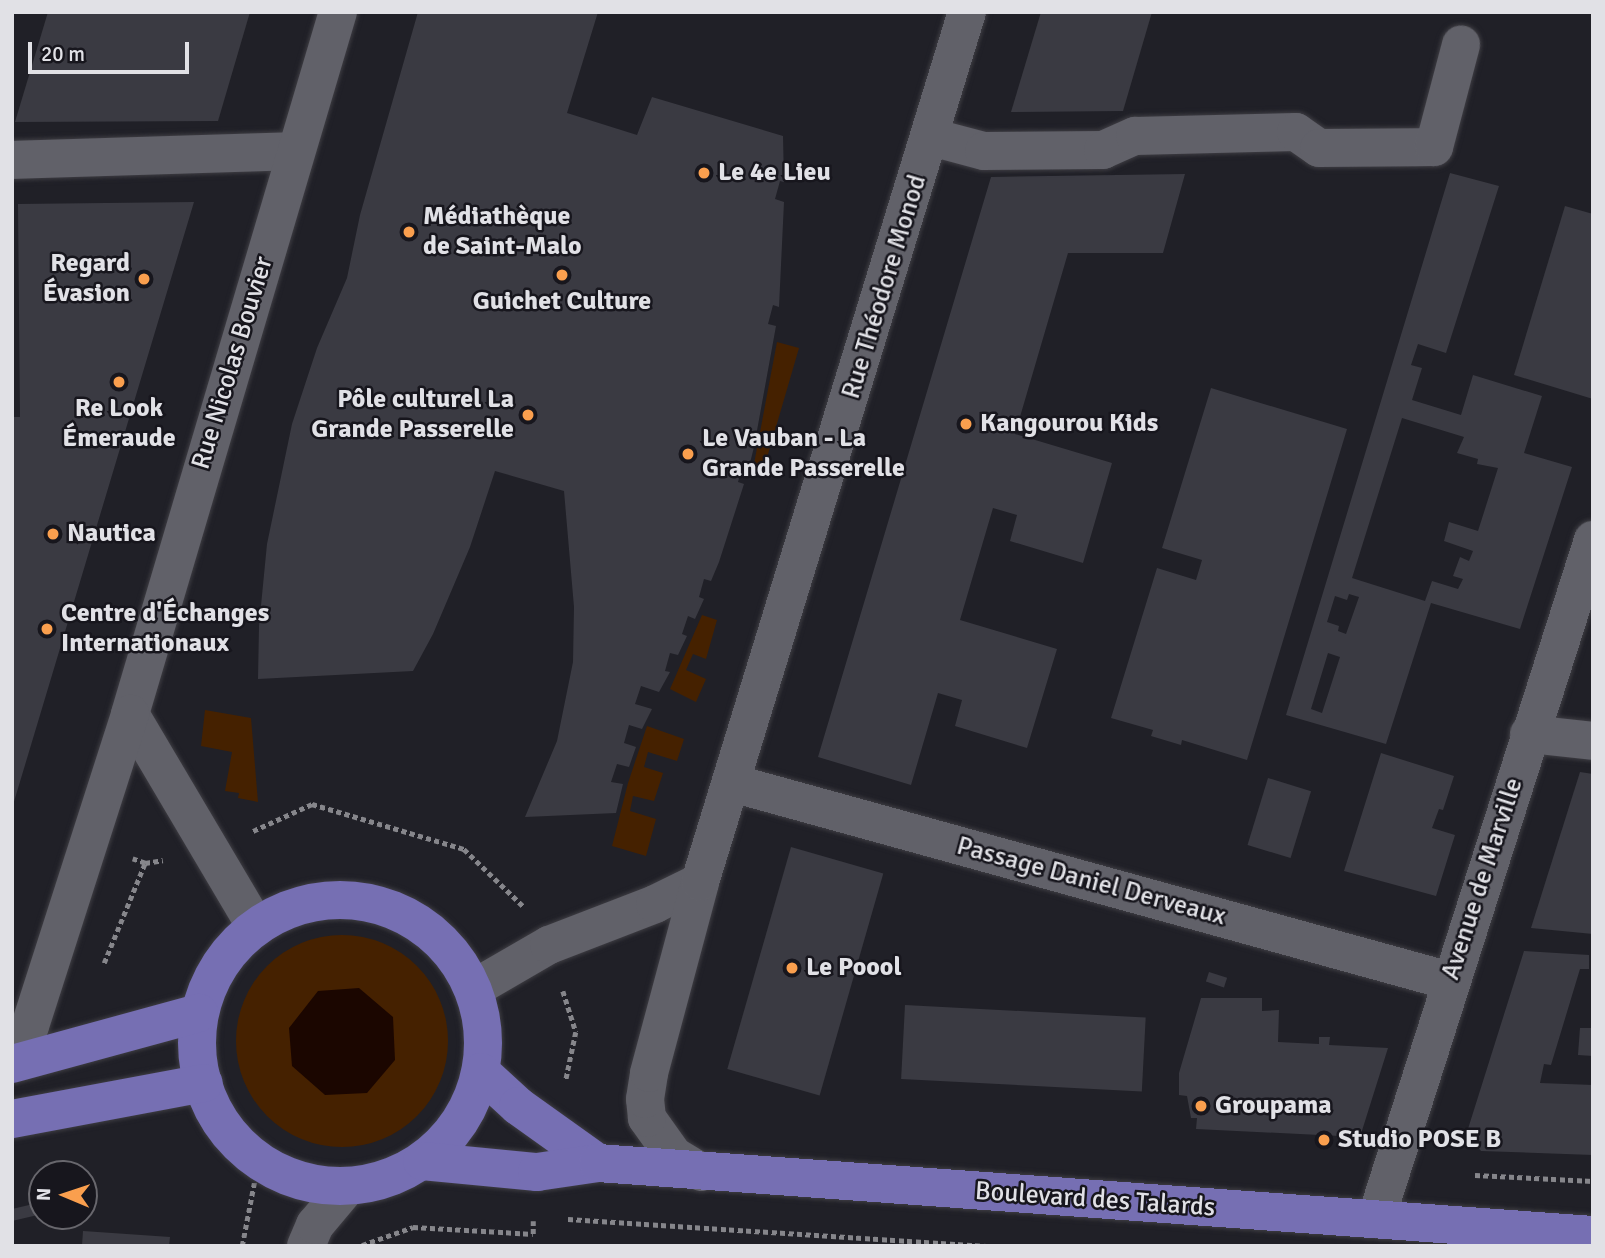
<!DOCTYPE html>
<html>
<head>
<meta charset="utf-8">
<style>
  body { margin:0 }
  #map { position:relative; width:1605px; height:1258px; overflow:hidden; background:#202027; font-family:Signika,sans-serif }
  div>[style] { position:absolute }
  .green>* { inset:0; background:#452100 }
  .round { border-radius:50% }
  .water>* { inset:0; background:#1b0600 }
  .building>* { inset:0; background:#3a3a42; transform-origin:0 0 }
  .path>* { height:4.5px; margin-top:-2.25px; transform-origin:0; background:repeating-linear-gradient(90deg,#86868b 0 5px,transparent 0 8.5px) }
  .roads { filter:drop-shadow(0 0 2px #3e3d43) drop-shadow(0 0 2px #3e3d43) }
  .minor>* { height:38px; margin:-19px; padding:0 19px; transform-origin:19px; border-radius:19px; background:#616169 }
  .major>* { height:38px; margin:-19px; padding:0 19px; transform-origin:19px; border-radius:19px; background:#766fb3 }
  .major>.ring { margin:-19px; padding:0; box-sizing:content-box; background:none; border:38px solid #766fb3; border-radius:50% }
  .dots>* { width:19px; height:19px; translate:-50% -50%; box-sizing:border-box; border:4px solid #17161d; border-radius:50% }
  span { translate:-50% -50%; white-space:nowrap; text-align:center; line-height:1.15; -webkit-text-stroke:5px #17161d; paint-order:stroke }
  .poi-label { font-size:26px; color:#e1e1e6; font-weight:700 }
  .left { translate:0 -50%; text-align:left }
  .right { translate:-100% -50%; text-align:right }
  .street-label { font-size:26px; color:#e1e1e6 }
  .frame { position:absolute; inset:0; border:14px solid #e1e1e6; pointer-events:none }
  .north { position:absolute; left:28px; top:1160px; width:70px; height:70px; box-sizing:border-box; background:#17161d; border:2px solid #68676d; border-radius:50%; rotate:272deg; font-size:19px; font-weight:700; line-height:28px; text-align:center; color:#e1e1e6 }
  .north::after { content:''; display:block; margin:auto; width:24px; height:32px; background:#fa9f4e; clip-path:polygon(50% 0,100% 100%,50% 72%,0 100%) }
  .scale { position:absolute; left:28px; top:42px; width:161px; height:32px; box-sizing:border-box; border:4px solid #e1e1e6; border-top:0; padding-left:9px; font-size:21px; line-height:24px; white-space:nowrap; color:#e1e1e6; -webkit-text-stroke:5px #17161d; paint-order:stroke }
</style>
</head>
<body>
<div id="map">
  <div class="green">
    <i style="clip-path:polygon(777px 342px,799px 348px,764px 468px,754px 464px)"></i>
    <i style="clip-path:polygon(702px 615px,717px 620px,706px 659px,693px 654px,686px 670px,706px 679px,696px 702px,670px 689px)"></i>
    <i style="clip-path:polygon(205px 710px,251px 718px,258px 802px,238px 798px,239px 793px,225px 791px,232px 752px,201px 746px)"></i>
    <i style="clip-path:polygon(647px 726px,684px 739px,677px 761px,648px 752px,644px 767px,663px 773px,654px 801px,633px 796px,630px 811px,656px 819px,646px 856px,612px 846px,628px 783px)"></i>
    <i class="round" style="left:236px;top:935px;width:212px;height:212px"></i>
  </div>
  <div class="water">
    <i style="clip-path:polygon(359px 988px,393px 1017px,395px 1060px,367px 1093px,325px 1095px,292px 1066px,289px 1028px,318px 991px)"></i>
  </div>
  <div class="building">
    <i style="clip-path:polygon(48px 12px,250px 12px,218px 121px,15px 122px)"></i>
    <i style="clip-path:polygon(418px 12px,598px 12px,567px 113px,637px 135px,652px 97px,783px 136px,784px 182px,780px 181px,775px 199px,784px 202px,779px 307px,773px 305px,768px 324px,776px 326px,754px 447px,749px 467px,743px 464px,738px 482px,744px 484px,719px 562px,711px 581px,704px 579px,699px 597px,704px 599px,695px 619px,688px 616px,682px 634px,687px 636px,678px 655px,670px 653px,665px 671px,670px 672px,659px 692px,641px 686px,635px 704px,652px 709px,642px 729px,629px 725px,624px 743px,636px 747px,629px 767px,617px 764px,611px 782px,623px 784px,616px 813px,525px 817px,557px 741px,573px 662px,574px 607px,564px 491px,495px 471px,470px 547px,433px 634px,413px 671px,258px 679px,259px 626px,267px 544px,292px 424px,317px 348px,347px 278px,360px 215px)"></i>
    <i style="clip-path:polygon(1041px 12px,1152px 12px,1123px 111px,1011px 112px)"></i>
    <i style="clip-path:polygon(evenodd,1450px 173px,1499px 186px,1446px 353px,1418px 344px,1411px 365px,1422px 368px,1412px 400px,1461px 415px,1473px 375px,1542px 396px,1524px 453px,1572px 467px,1520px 629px,1431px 603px,1386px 744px,1286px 715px,1450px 173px,1402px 418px,1464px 437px,1457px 453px,1478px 459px,1477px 464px,1498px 468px,1478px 531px,1449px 522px,1444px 541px,1473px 551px,1469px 561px,1460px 557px,1453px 576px,1463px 579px,1458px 589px,1432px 581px,1425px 601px,1352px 578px,1402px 418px,1450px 173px,1349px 594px,1359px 597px,1346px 634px,1338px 631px,1339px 626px,1327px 622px,1335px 596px,1347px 600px,1349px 594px,1450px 173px,1328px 653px,1340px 657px,1322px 713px,1311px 709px,1328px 653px)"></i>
    <i style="clip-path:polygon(1185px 174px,1163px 253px,1068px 253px,1015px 434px,1112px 463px,1083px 563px,1010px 541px,1017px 515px,993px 508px,960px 620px,1057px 649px,1027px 748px,955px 726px,962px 700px,938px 693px,911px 785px,818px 757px,991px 177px)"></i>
    <i style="clip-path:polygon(194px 202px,13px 805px,12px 805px,12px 417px,20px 417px,18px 204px)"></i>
    <i style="clip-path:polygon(1565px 206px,1593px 214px,1593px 399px,1514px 375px)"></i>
    <i style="clip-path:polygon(1211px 388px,1347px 429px,1247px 760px,1182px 740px,1181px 745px,1151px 736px,1153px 730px,1111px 718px,1157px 568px,1196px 580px,1202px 560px,1162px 548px)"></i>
    <i style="clip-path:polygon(1381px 753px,1454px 776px,1443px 810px,1439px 809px,1432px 828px,1455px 835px,1436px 896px,1344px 871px)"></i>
    <i style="clip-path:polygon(1580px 772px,1593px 774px,1593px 934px,1531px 928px)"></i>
    <i style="left:1268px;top:778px;width:45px;height:70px;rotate:17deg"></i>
    <i style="left:791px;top:847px;width:96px;height:231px;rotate:16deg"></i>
    <i style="clip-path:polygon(1524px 951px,1589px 955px,1589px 969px,1580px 969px,1551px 1065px,1544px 1064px,1540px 1083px,1593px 1085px,1593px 1155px,1481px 1151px,1467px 1132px)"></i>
    <i style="left:1209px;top:972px;width:19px;height:10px;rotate:18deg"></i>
    <i style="clip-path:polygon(1201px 998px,1262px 998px,1262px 1011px,1279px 1010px,1278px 1042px,1319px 1044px,1319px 1037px,1330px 1037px,1329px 1045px,1388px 1048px,1360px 1137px,1196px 1129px,1197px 1118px,1191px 1118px,1187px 1096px,1179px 1095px,1179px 1073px)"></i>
    <i style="left:905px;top:1005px;width:241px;height:74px;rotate:3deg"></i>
    <i style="clip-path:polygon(1580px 1028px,1593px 1028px,1593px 1056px,1578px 1055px)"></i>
    <i style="clip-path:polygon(42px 1202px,42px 1214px,12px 1221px,12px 1209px)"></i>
    <i style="clip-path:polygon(83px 1231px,170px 1237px,169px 1246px,82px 1246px)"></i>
  </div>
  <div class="path">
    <i style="left:253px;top:831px;width:65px;rotate:-24.6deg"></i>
    <i style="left:312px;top:804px;width:159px;rotate:16.5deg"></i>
    <i style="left:464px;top:849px;width:82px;rotate:44deg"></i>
    <i style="left:145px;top:863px;width:18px;rotate:-9deg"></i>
    <i style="left:104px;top:963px;width:108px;rotate:-67.7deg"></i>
    <i style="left:145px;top:863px;width:13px;rotate:-162deg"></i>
    <i style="left:563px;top:991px;width:43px;rotate:72.4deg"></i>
    <i style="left:576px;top:1032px;width:49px;rotate:101.8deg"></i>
    <i style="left:1475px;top:1175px;width:118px;rotate:2.9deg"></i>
    <i style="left:568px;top:1219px;width:423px;rotate:3.7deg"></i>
    <i style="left:362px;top:1245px;width:54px;rotate:-19.4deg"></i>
    <i style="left:413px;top:1227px;width:120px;rotate:3.3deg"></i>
    <i style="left:533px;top:1234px;width:13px;rotate:-90deg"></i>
    <i style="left:242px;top:1246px;width:85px;rotate:-79.1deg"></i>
  </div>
  <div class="roads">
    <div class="minor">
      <i style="left:931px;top:137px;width:55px;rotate:14.8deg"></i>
      <i style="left:984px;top:151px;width:119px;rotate:-0.5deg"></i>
      <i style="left:1103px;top:150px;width:35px;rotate:-24deg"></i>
      <i style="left:1135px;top:136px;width:161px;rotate:-1.4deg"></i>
      <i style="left:1296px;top:132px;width:28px;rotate:35deg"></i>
      <i style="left:1319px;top:148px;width:115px;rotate:-0.5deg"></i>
      <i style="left:1434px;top:147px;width:106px;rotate:-75.2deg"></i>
      <i style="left:12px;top:160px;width:284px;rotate:-1.8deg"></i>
      <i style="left:1529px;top:734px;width:64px;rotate:6.2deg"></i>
      <i style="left:732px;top:783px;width:745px;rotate:15.42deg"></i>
      <i style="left:256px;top:927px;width:247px;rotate:-120.6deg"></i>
      <i style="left:130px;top:714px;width:732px;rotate:-73.5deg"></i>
      <i style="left:473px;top:989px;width:88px;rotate:-30.1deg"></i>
      <i style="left:549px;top:945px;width:114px;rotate:-21.1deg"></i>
      <i style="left:655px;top:904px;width:50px;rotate:-26.1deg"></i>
      <i style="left:12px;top:1060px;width:38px;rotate:-62deg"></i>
      <i style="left:30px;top:1026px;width:328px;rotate:-72.2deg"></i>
      <i style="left:701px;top:1172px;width:31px;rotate:-149deg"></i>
      <i style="left:674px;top:1156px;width:47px;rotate:-125.4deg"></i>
      <i style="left:647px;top:1118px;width:19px;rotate:-96deg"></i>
      <i style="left:645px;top:1099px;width:26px;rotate:-81deg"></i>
      <i style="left:649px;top:1073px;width:198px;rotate:-75deg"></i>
      <i style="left:700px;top:882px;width:910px;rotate:-72.94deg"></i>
      <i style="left:1376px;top:1219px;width:713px;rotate:-72.28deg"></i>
      <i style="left:306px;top:1246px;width:23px;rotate:-67deg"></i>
      <i style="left:315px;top:1225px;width:48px;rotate:-50deg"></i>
    </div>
    <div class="major">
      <i class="ring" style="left:197px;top:900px;width:248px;height:248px"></i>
      <i style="left:12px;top:1064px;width:194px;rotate:-15.3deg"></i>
      <i style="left:481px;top:1072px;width:50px;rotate:42.6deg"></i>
      <i style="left:518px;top:1106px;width:98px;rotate:35.5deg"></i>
      <i style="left:12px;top:1119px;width:195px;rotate:-10.6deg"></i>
      <i style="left:422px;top:1161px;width:116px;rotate:5.5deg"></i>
      <i style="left:537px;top:1172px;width:62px;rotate:-8.4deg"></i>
      <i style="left:598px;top:1163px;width:998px;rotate:4.14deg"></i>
    </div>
  </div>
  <div class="dots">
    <i style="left:704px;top:173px;background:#fa9f4e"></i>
    <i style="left:409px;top:232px;background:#fa9f4e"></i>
    <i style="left:562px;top:275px;background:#fa9f4e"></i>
    <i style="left:144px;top:279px;background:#fa9f4e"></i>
    <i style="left:119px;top:382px;background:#fa9f4e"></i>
    <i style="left:528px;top:415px;background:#fa9f4e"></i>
    <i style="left:966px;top:424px;background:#fa9f4e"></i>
    <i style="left:688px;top:454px;background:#fa9f4e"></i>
    <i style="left:53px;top:534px;background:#fa9f4e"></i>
    <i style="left:47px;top:629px;background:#fa9f4e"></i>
    <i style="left:792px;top:968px;background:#fa9f4e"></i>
    <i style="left:1201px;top:1106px;background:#fa9f4e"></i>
    <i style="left:1324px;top:1140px;background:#fa9f4e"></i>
  </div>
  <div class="poi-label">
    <span class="left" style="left:718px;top:173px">Le 4e Lieu</span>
    <span class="left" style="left:423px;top:232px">Médiathèque<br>de Saint-Malo</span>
    <span class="right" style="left:130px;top:279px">Regard<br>Évasion</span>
    <span style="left:562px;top:302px">Guichet Culture</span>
    <span class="right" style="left:514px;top:415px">Pôle culturel La<br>Grande Passerelle</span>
    <span style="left:119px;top:424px">Re Look<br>Émeraude</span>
    <span class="left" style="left:980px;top:424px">Kangourou Kids</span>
    <span class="left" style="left:702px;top:454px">Le Vauban - La<br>Grande Passerelle</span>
    <span class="left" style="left:67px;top:534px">Nautica</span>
    <span class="left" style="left:61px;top:629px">Centre d'Échanges<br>Internationaux</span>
    <span class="left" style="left:806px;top:968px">Le Poool</span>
    <span class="left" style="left:1215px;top:1106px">Groupama</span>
    <span class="left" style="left:1338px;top:1140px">Studio POSE B</span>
  </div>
  <div class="street-label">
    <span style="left:885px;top:287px;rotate:-73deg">Rue Théodore Monod</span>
    <span style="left:233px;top:363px;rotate:-73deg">Rue Nicolas Bouvier</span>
    <span style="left:1483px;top:879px;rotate:-72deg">Avenue de Marville</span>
    <span style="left:1091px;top:882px;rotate:15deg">Passage Daniel Derveaux</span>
    <span style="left:1095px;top:1200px;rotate:4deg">Boulevard des Talards</span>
  </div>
  <div class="frame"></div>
  <div class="north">N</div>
  <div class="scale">20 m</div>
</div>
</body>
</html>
